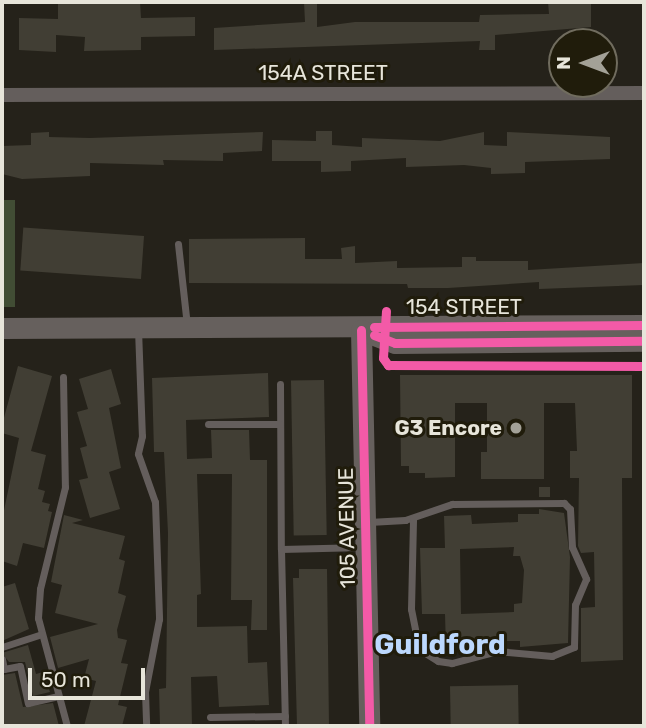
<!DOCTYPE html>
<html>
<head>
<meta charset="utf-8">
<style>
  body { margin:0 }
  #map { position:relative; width:646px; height:728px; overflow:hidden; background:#25221a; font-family:Rubik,sans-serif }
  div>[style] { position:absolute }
  .green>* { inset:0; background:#414d34; transform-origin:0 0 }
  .building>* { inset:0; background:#413e34; transform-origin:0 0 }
  .lane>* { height:7px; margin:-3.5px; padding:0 3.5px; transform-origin:3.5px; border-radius:3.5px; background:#645e5c }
  .street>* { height:14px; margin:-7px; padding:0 7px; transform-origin:7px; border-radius:7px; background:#645e5c }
  .secondary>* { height:21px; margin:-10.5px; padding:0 10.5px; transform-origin:10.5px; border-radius:10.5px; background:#66605d }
  .cycleway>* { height:9px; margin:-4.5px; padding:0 4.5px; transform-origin:4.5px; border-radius:4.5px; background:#f35aa7 }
  .dots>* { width:19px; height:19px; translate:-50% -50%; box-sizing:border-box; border:4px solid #201c0b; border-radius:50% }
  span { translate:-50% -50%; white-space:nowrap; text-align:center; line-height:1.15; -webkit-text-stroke:6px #201c0b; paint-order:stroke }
  .street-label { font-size:21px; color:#e7e5da }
  .poi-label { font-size:21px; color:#e7e5da; font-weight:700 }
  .right { translate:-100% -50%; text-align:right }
  .district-label { font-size:28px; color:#bcd8fd; font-weight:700 }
  .frame { position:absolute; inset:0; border:4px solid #e7e5da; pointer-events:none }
  .north { position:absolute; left:548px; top:28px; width:70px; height:70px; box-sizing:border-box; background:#201c0b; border:2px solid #706c5e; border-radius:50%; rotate:270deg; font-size:19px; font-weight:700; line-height:28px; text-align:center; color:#e7e5da }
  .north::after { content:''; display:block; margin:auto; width:24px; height:32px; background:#a3a197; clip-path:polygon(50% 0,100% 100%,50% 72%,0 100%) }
  .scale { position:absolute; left:28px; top:668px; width:117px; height:32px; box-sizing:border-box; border:4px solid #e7e5da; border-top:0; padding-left:9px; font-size:21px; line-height:24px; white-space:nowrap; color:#e7e5da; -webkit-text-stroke:5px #201c0b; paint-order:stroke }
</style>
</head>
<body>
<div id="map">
  <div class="green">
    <i style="left:2px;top:200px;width:13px;height:107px"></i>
  </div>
  <div class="building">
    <i style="clip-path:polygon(58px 2px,140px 2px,141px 18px,195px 17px,195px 36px,141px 37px,141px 50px,84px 51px,85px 37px,56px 35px,56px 52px,19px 50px,19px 18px,58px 19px)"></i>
    <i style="clip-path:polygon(304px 2px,317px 2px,317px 27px,355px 22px,479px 22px,480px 15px,549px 14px,548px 2px,591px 2px,591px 27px,495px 35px,495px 50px,479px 50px,480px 41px,214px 50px,214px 28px,305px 22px)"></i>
    <i style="clip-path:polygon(316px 131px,332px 131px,332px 145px,362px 147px,362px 138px,440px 141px,484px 132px,484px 145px,507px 146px,507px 132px,610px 137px,610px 159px,525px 162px,525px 173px,491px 174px,491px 168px,464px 165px,406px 167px,406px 158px,351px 161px,351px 171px,321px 172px,321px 161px,272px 161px,272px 140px,316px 141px)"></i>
    <i style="clip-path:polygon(49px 132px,49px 137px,90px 138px,263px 132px,262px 151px,223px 153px,223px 161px,163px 160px,164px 165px,90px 163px,90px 176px,22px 179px,2px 174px,2px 146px,31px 145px,31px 133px)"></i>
    <i style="left:144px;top:236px;width:43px;height:121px;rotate:94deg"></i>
    <i style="clip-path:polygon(305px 238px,305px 259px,342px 259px,341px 248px,355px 246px,355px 263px,397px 261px,397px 268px,462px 267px,462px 257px,476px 257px,476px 261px,528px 261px,528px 270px,644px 263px,644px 285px,539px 289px,539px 282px,448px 288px,408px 288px,407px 284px,189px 283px,189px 239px)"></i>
    <i style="clip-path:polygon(18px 366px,52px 376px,31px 451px,46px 455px,38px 489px,45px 491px,42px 502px,50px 504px,48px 511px,52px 512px,44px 548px,23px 543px,17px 566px,2px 561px,2px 520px,19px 438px,2px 433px,2px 425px)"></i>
    <i style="clip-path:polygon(111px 369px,121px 404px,109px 408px,121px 468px,109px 472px,120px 509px,90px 518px,79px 480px,88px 478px,80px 448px,87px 446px,77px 412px,88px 409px,79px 379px)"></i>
    <i style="clip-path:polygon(268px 373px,269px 417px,186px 420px,187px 459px,212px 458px,211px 430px,249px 430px,250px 460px,267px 460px,267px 630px,251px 630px,252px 600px,231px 600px,232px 474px,197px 474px,201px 594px,197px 595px,197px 627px,247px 626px,248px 663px,267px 662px,269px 705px,219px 707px,217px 676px,191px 677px,192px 726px,160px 726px,159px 689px,166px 688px,168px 533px,164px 452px,154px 452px,152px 378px)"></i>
    <i style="clip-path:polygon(400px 375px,632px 375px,632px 478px,622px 478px,623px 660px,581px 662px,581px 608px,595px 607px,594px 552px,581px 553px,578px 546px,579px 478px,570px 478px,570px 451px,577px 451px,575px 403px,544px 403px,544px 479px,481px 479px,481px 452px,487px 452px,487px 403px,455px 403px,455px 477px,425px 478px,425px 473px,409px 473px,409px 466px,401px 466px)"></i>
    <i style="left:324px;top:380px;width:155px;height:33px;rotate:89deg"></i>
    <i style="left:539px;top:487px;width:11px;height:10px"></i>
    <i style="clip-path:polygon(evenodd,539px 509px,564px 513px,570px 557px,568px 643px,520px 647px,520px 641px,475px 641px,474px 649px,446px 649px,445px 614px,422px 614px,420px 548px,445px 548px,444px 516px,471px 515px,472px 524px,518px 522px,518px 514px,539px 514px,539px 509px,514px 547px,513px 556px,520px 556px,524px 570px,522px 603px,514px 604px,514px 612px,461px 614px,460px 549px,514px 547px)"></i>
    <i style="clip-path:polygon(64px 515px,83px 520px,72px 523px,125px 536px,119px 559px,125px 561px,118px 593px,126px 596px,117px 630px,118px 638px,127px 640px,121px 663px,128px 664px,118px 705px,127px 707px,122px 726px,84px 726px,96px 681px,84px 678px,89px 659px,58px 668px,50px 637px,98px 624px,55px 613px,62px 585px,51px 582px)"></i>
    <i style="clip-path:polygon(299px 569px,327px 569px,329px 726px,297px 726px,293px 578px,299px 578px)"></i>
    <i style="clip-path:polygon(15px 583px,29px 629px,2px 641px,2px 587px)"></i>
    <i style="clip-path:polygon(28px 645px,36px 674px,43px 672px,50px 692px,33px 696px,25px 662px,9px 662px,2px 653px)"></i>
    <i style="clip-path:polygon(15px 673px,23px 707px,53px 703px,59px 726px,2px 726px,2px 675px)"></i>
    <i style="left:518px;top:685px;width:41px;height:68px;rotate:89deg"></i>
  </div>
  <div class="lane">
    <i style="left:178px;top:244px;width:81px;rotate:83.7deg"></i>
    <i style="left:138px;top:329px;width:107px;rotate:87.9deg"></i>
    <i style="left:142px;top:436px;width:18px;rotate:103deg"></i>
    <i style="left:138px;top:454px;width:51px;rotate:70.5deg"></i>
    <i style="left:155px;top:502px;width:117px;rotate:88deg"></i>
    <i style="left:159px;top:619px;width:74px;rotate:100.9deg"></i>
    <i style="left:145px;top:692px;width:34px;rotate:88deg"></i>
    <i style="left:63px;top:377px;width:110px;rotate:89deg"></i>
    <i style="left:65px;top:487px;width:105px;rotate:103.8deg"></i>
    <i style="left:40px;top:589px;width:29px;rotate:94deg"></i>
    <i style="left:38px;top:618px;width:112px;rotate:75deg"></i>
    <i style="left:280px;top:384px;width:165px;rotate:89.7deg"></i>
    <i style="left:281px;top:549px;width:83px;rotate:-1.4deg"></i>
    <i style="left:208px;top:424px;width:72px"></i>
    <i style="left:369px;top:522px;width:36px;rotate:-3deg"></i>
    <i style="left:405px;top:520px;width:50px;rotate:-18.8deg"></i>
    <i style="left:452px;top:504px;width:112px;rotate:-0.5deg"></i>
    <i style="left:564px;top:503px;width:8px;rotate:45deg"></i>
    <i style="left:570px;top:509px;width:38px;rotate:87deg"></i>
    <i style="left:572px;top:547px;width:35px;rotate:66deg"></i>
    <i style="left:586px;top:579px;width:28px;rotate:113deg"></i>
    <i style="left:575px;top:605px;width:42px;rotate:91.4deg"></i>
    <i style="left:574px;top:647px;width:24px;rotate:158deg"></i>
    <i style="left:552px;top:656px;width:55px;rotate:-174.8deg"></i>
    <i style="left:497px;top:651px;width:47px;rotate:165.1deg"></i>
    <i style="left:452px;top:663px;width:14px;rotate:-172deg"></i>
    <i style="left:438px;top:661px;width:22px;rotate:-148deg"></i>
    <i style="left:419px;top:649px;width:41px;rotate:-101.3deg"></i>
    <i style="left:411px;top:609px;width:91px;rotate:-88.7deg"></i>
    <i style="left:281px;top:549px;width:177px;rotate:88.7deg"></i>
    <i style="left:2px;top:647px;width:42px;rotate:-18deg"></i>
    <i style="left:2px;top:659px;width:10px;rotate:79deg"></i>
    <i style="left:4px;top:669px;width:16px;rotate:-11deg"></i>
    <i style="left:20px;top:666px;width:38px;rotate:78deg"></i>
    <i style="left:28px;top:703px;width:31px;rotate:-13deg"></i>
    <i style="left:210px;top:717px;width:75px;rotate:-0.8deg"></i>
  </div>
  <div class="street">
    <i style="left:2px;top:95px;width:642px;rotate:-0.18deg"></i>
  </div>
  <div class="secondary">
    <i style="left:2px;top:328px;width:642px;rotate:-0.27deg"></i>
    <i style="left:361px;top:330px;width:396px;rotate:88.8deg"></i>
    <i style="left:361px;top:330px;width:36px;rotate:21deg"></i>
    <i style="left:395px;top:343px;width:249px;rotate:-0.5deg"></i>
  </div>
  <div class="cycleway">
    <i style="left:386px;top:311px;width:47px;rotate:93.7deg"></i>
    <i style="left:383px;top:358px;width:9px;rotate:54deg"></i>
    <i style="left:388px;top:365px;width:256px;rotate:0.2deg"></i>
    <i style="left:374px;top:327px;width:270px;rotate:-0.4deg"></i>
    <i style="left:361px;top:330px;width:396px;rotate:88.8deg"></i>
    <i style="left:374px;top:335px;width:22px;rotate:21deg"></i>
    <i style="left:395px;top:343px;width:249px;rotate:-0.5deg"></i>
  </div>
  <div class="dots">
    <i style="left:516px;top:428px;background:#a3a197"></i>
  </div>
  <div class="street-label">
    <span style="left:323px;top:73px">154A STREET</span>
    <span style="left:464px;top:307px">154 STREET</span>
    <span style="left:347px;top:528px;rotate:-91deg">105 AVENUE</span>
  </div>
  <div class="poi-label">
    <span class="right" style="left:502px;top:428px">G3 Encore</span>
  </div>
  <div class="district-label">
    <span style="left:440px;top:645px">Guildford</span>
  </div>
  <div class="frame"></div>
  <div class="north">N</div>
  <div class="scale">50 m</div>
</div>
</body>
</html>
